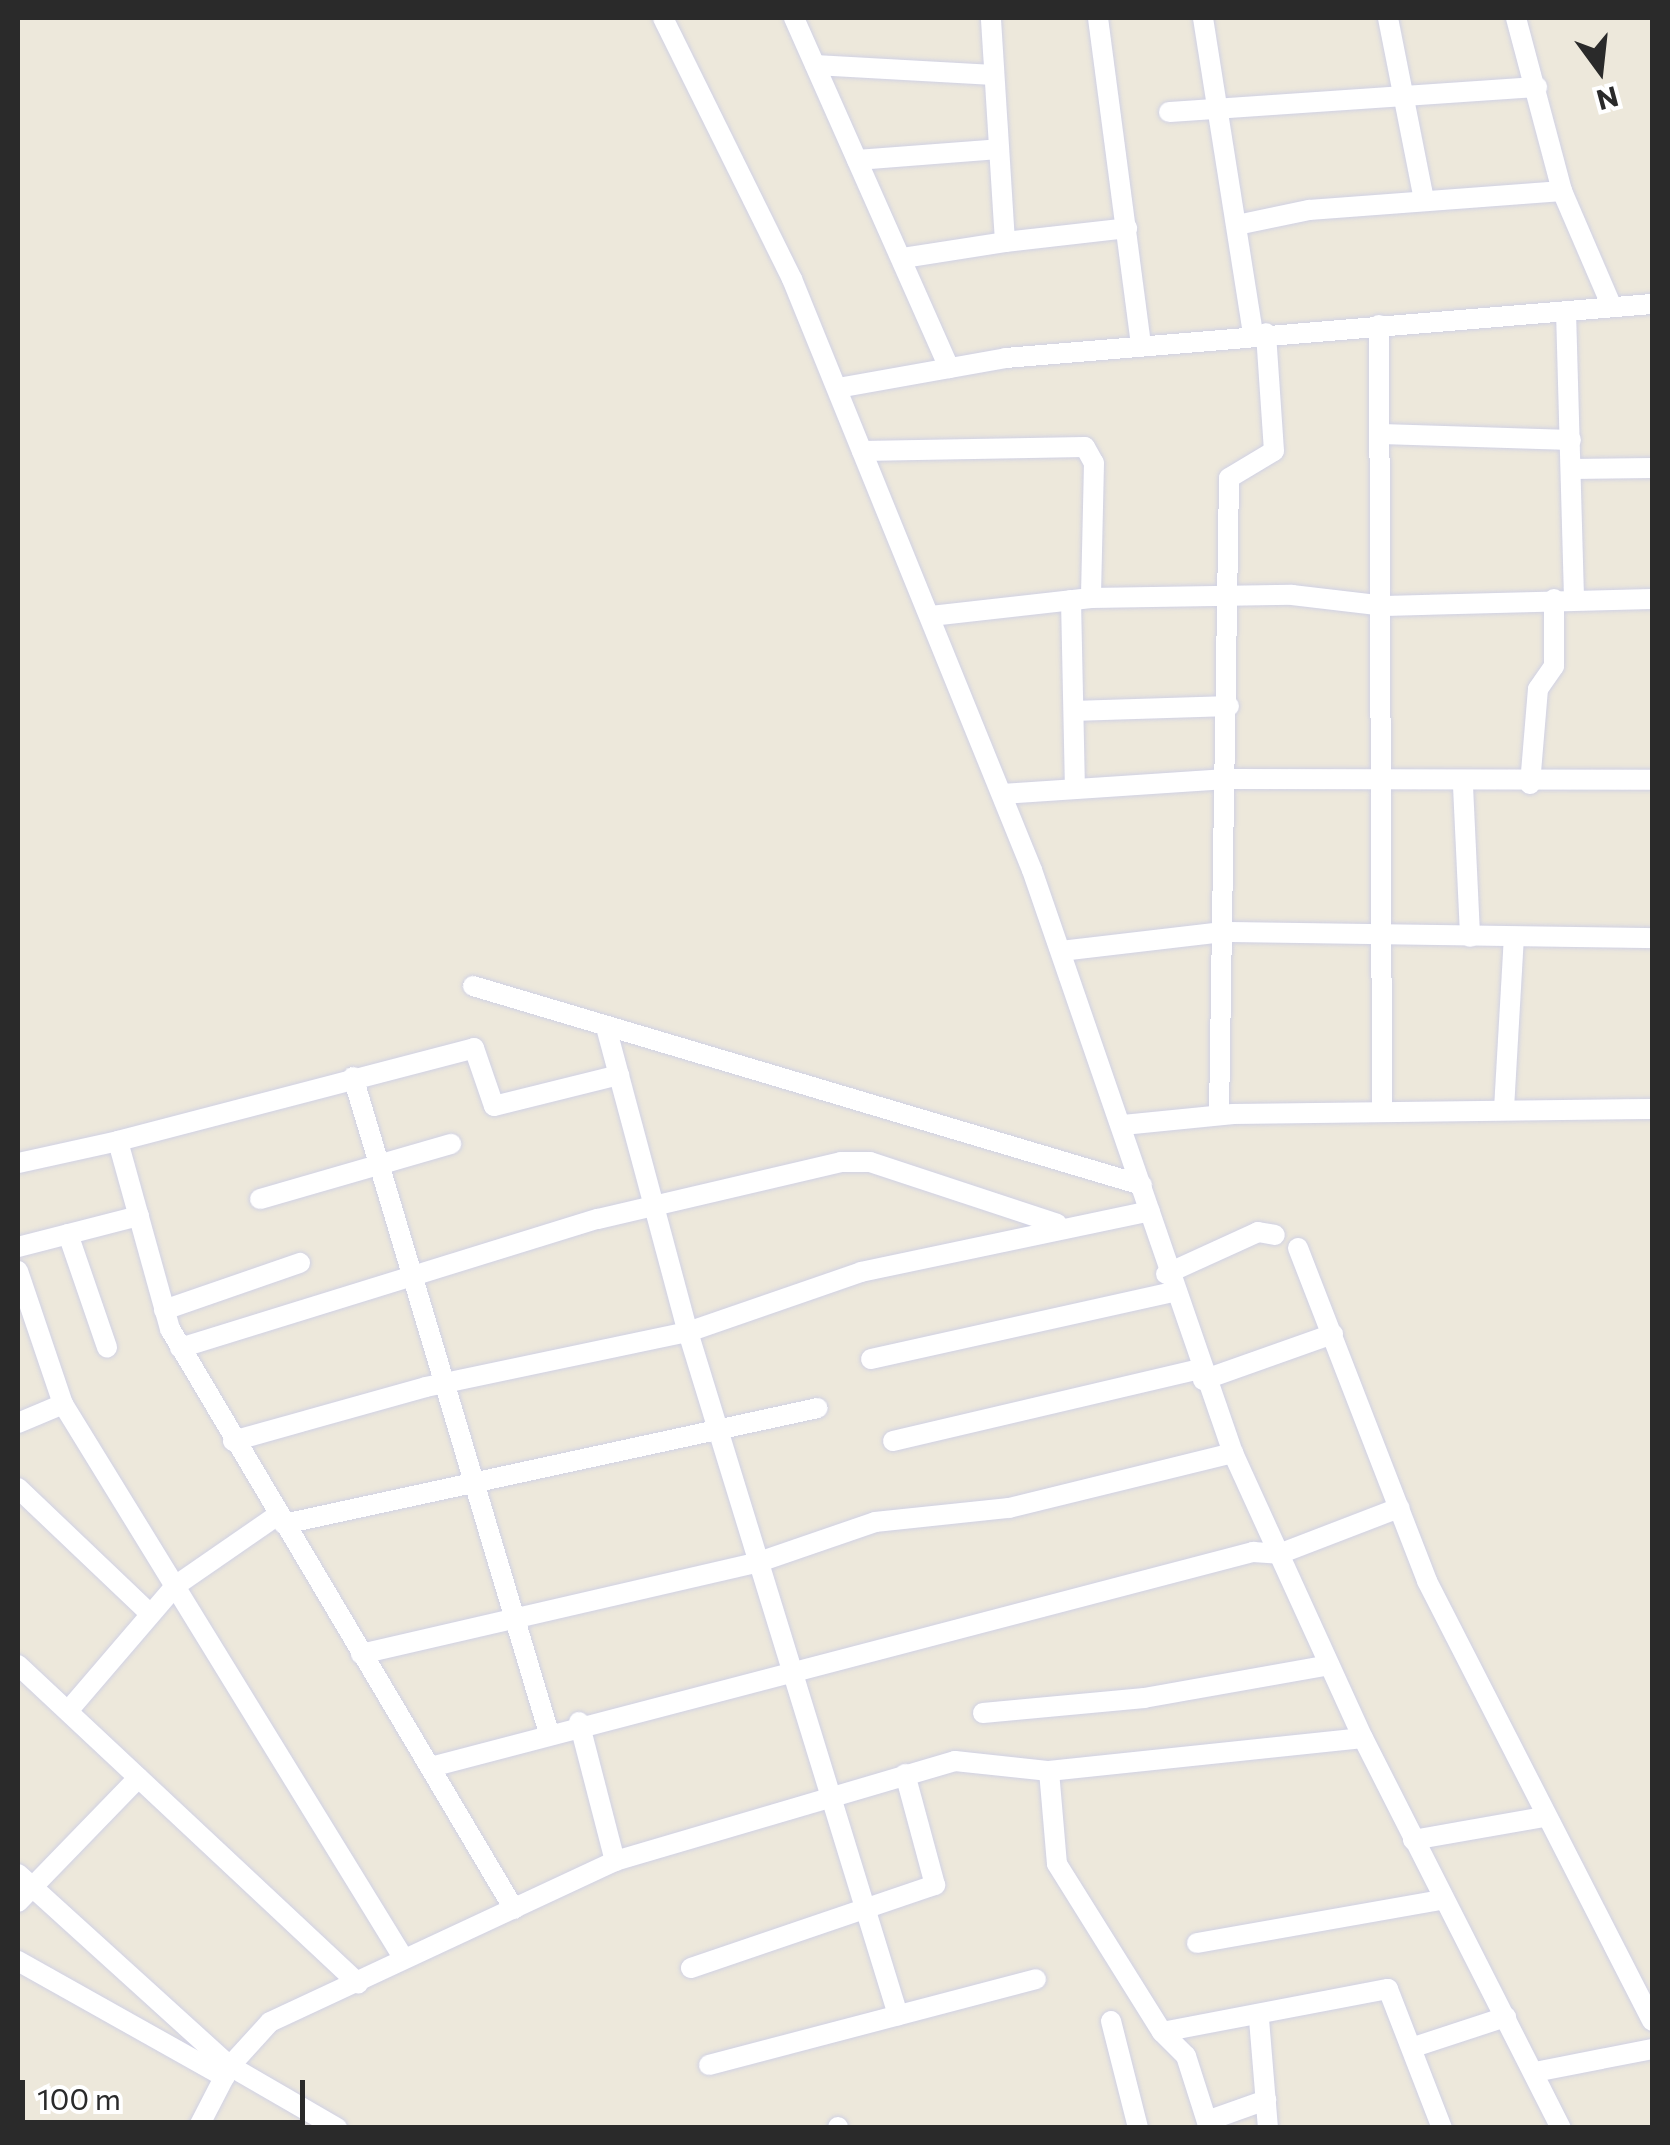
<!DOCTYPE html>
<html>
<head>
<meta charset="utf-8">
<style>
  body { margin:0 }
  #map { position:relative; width:1670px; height:2145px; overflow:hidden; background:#ede8db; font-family:Commissioner,sans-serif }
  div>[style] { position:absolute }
  .roads { filter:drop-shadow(0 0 2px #d0d1e4) drop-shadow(0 0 2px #d0d1e4) }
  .minor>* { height:20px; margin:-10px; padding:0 10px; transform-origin:10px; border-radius:10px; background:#fff }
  span { translate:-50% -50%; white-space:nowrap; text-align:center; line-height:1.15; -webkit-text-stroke:9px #fff; paint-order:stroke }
  .frame { position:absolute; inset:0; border:20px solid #2a2a2a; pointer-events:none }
  .north { position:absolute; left:1550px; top:20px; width:100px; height:100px; -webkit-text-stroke:8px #fff; paint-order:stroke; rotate:165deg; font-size:28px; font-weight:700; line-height:40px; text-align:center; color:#2a2a2a }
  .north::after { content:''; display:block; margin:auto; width:35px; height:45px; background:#2a2a2a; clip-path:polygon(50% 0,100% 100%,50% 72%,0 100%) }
  .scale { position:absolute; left:20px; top:2080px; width:285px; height:45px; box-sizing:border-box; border:5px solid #2a2a2a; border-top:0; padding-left:12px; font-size:30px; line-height:35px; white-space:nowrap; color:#2a2a2a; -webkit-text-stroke:8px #fff; paint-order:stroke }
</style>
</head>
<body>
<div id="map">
  <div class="roads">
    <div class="minor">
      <i style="left:663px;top:18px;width:291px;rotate:63.7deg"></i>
      <i style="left:792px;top:279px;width:638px;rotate:67.9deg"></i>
      <i style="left:1032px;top:870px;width:617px;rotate:70.98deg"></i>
      <i style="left:1233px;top:1453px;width:313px;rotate:65.5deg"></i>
      <i style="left:1363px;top:1738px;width:437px;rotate:63.1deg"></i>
      <i style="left:794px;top:18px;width:383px;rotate:66.1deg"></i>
      <i style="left:1098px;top:18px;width:330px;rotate:82.5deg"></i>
      <i style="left:1203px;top:18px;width:320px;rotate:81deg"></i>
      <i style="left:1388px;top:18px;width:185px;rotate:78.8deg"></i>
      <i style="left:1516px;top:18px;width:179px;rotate:75.1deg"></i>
      <i style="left:1562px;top:191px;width:126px;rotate:66.7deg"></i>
      <i style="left:815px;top:65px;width:179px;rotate:3.2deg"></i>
      <i style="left:1169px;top:112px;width:369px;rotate:-3.9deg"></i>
      <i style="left:857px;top:160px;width:142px;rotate:-4.4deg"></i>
      <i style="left:1237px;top:225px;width:74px;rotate:-11.8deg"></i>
      <i style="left:1309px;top:210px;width:254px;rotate:-4.3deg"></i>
      <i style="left:1005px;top:242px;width:123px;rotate:-6.5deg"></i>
      <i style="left:903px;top:258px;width:103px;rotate:-8.9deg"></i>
      <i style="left:1005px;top:242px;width:224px;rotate:-93.6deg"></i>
      <i style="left:1566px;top:311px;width:286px;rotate:88.4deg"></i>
      <i style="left:1379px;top:325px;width:785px;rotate:89.78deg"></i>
      <i style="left:838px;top:388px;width:171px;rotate:-10.1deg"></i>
      <i style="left:1006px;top:358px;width:648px;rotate:-4.78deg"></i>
      <i style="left:1381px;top:434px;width:190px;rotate:1.8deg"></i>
      <i style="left:862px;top:451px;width:223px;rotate:-1deg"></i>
      <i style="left:1085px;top:447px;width:18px;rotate:61deg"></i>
      <i style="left:1094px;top:463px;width:135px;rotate:91.3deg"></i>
      <i style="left:1571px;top:469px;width:81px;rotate:-0.7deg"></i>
      <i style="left:1071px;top:600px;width:188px;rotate:88.8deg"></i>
      <i style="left:931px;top:616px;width:161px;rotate:-6.4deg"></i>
      <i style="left:1091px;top:598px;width:201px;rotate:-0.9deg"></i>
      <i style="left:1292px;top:595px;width:94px;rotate:6.7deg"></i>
      <i style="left:1385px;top:606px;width:267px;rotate:-1.5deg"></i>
      <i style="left:1074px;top:711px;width:155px;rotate:-1.8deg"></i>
      <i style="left:1530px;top:784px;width:95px;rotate:-85.2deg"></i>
      <i style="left:1538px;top:689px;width:28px;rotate:-55deg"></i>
      <i style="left:1554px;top:666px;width:67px;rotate:-90deg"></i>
      <i style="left:1463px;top:786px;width:151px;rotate:87.3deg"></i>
      <i style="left:1002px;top:794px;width:225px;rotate:-3.8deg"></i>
      <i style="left:1227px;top:779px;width:425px;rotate:0.1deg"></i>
      <i style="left:1061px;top:951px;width:163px;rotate:-6.7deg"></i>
      <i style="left:1223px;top:932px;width:429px;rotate:0.8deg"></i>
      <i style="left:473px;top:986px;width:698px;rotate:16.57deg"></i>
      <i style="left:606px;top:1027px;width:316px;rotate:75deg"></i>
      <i style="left:688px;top:1332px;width:715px;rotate:72.91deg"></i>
      <i style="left:353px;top:1077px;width:681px;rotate:73.37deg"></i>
      <i style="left:1504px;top:1109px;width:172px;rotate:-86.7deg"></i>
      <i style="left:1219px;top:1115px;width:637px;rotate:-89.1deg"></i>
      <i style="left:1229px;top:478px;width:52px;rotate:-31deg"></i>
      <i style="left:1274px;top:451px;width:118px;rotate:-93.9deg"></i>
      <i style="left:1123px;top:1125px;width:111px;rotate:-5.7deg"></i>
      <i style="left:1233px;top:1114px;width:419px;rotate:-0.7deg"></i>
      <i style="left:18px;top:1163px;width:102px;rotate:-12.4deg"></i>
      <i style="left:260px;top:1199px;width:199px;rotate:-16.1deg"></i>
      <i style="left:68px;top:1234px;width:120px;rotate:71deg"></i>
      <i style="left:18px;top:1247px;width:125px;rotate:-14.4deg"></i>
      <i style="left:1298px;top:1248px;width:357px;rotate:68.8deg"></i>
      <i style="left:1427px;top:1581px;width:494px;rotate:62.9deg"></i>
      <i style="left:18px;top:1271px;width:140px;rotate:71.3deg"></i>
      <i style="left:63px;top:1404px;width:651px;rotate:58.43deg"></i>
      <i style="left:1166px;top:1274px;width:101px;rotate:-24.5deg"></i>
      <i style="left:1258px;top:1232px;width:17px;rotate:10deg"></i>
      <i style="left:164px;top:1310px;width:144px;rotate:-19.1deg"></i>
      <i style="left:180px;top:1348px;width:437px;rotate:-17.2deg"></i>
      <i style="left:598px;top:1219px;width:250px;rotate:-13.2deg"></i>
      <i style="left:841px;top:1162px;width:29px"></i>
      <i style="left:870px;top:1162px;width:197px;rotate:18.3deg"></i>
      <i style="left:871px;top:1359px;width:308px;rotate:-12.5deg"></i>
      <i style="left:1203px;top:1380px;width:138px;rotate:-19.5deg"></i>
      <i style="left:18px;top:1423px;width:49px;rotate:-22.9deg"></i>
      <i style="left:233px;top:1441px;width:200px;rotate:-15.6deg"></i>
      <i style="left:426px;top:1387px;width:268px;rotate:-11.9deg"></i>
      <i style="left:688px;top:1332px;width:183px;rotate:-19.1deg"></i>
      <i style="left:861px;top:1272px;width:295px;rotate:-11.9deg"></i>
      <i style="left:893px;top:1441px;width:314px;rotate:-13.2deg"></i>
      <i style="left:18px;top:1488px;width:180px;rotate:43.6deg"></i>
      <i style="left:284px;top:1524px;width:546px;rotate:-12.26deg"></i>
      <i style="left:361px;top:1654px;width:408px;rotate:-13deg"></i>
      <i style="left:759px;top:1562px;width:123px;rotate:-19deg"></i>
      <i style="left:875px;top:1522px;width:135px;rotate:-6deg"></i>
      <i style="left:1009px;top:1508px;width:231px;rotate:-13.8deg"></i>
      <i style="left:18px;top:1665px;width:466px;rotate:43.1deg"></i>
      <i style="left:68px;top:1711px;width:165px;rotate:-49.4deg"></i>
      <i style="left:175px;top:1586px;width:125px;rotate:-34.6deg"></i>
      <i style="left:983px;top:1713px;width:162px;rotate:-5.3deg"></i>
      <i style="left:1144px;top:1698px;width:188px;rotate:-10.1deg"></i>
      <i style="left:579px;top:1722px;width:144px;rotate:75.5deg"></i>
      <i style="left:1363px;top:1738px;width:316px;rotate:174deg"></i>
      <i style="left:1049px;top:1771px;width:93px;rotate:85.1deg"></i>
      <i style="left:1057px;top:1864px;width:198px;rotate:58deg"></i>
      <i style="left:1162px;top:2032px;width:230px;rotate:-10.8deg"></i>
      <i style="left:1388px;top:1989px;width:149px;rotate:68.8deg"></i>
      <i style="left:431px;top:1767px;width:850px;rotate:-14.66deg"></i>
      <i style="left:1253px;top:1552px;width:26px;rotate:4deg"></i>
      <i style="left:1279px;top:1554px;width:129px;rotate:-21deg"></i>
      <i style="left:1413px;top:1840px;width:132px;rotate:-10deg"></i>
      <i style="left:18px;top:1874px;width:286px;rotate:42.2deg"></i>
      <i style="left:230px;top:2066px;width:124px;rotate:30.1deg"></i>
      <i style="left:18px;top:1902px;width:173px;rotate:-45.9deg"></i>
      <i style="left:514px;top:1909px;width:674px;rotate:-120.67deg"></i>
      <i style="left:170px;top:1329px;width:195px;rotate:-105.5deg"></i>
      <i style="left:118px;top:1141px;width:368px;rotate:-14.6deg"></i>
      <i style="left:474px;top:1048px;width:61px;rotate:71deg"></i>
      <i style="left:494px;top:1106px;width:129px;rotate:-13.9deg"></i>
      <i style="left:1197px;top:1943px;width:249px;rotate:-10deg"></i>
      <i style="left:18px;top:1961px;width:237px;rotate:29.3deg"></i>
      <i style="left:691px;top:1968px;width:258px;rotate:-18.8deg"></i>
      <i style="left:935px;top:1885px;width:115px;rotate:-105.1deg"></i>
      <i style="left:1259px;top:2019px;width:109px;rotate:85.3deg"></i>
      <i style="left:1111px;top:2021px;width:110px;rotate:75.8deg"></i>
      <i style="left:1162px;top:2032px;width:34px;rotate:45deg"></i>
      <i style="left:1186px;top:2056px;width:76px;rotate:72.3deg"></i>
      <i style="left:1414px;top:2047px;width:97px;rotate:-18.1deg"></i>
      <i style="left:709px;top:2065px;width:338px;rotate:-14.7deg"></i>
      <i style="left:1535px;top:2072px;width:119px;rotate:-11.1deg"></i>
      <i style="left:1207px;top:2121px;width:63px;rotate:-19.6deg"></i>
      <i style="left:838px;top:2127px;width:1px;rotate:90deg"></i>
      <i style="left:198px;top:2128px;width:70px;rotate:-62.7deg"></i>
      <i style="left:230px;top:2066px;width:59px;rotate:-47.7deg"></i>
      <i style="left:270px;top:2022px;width:381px;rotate:-25deg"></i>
      <i style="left:615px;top:1861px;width:354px;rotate:-16.4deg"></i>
      <i style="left:955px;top:1761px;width:95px;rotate:6.1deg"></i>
    </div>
  </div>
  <div class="frame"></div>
  <div class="north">N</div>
  <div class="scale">100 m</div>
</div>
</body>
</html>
